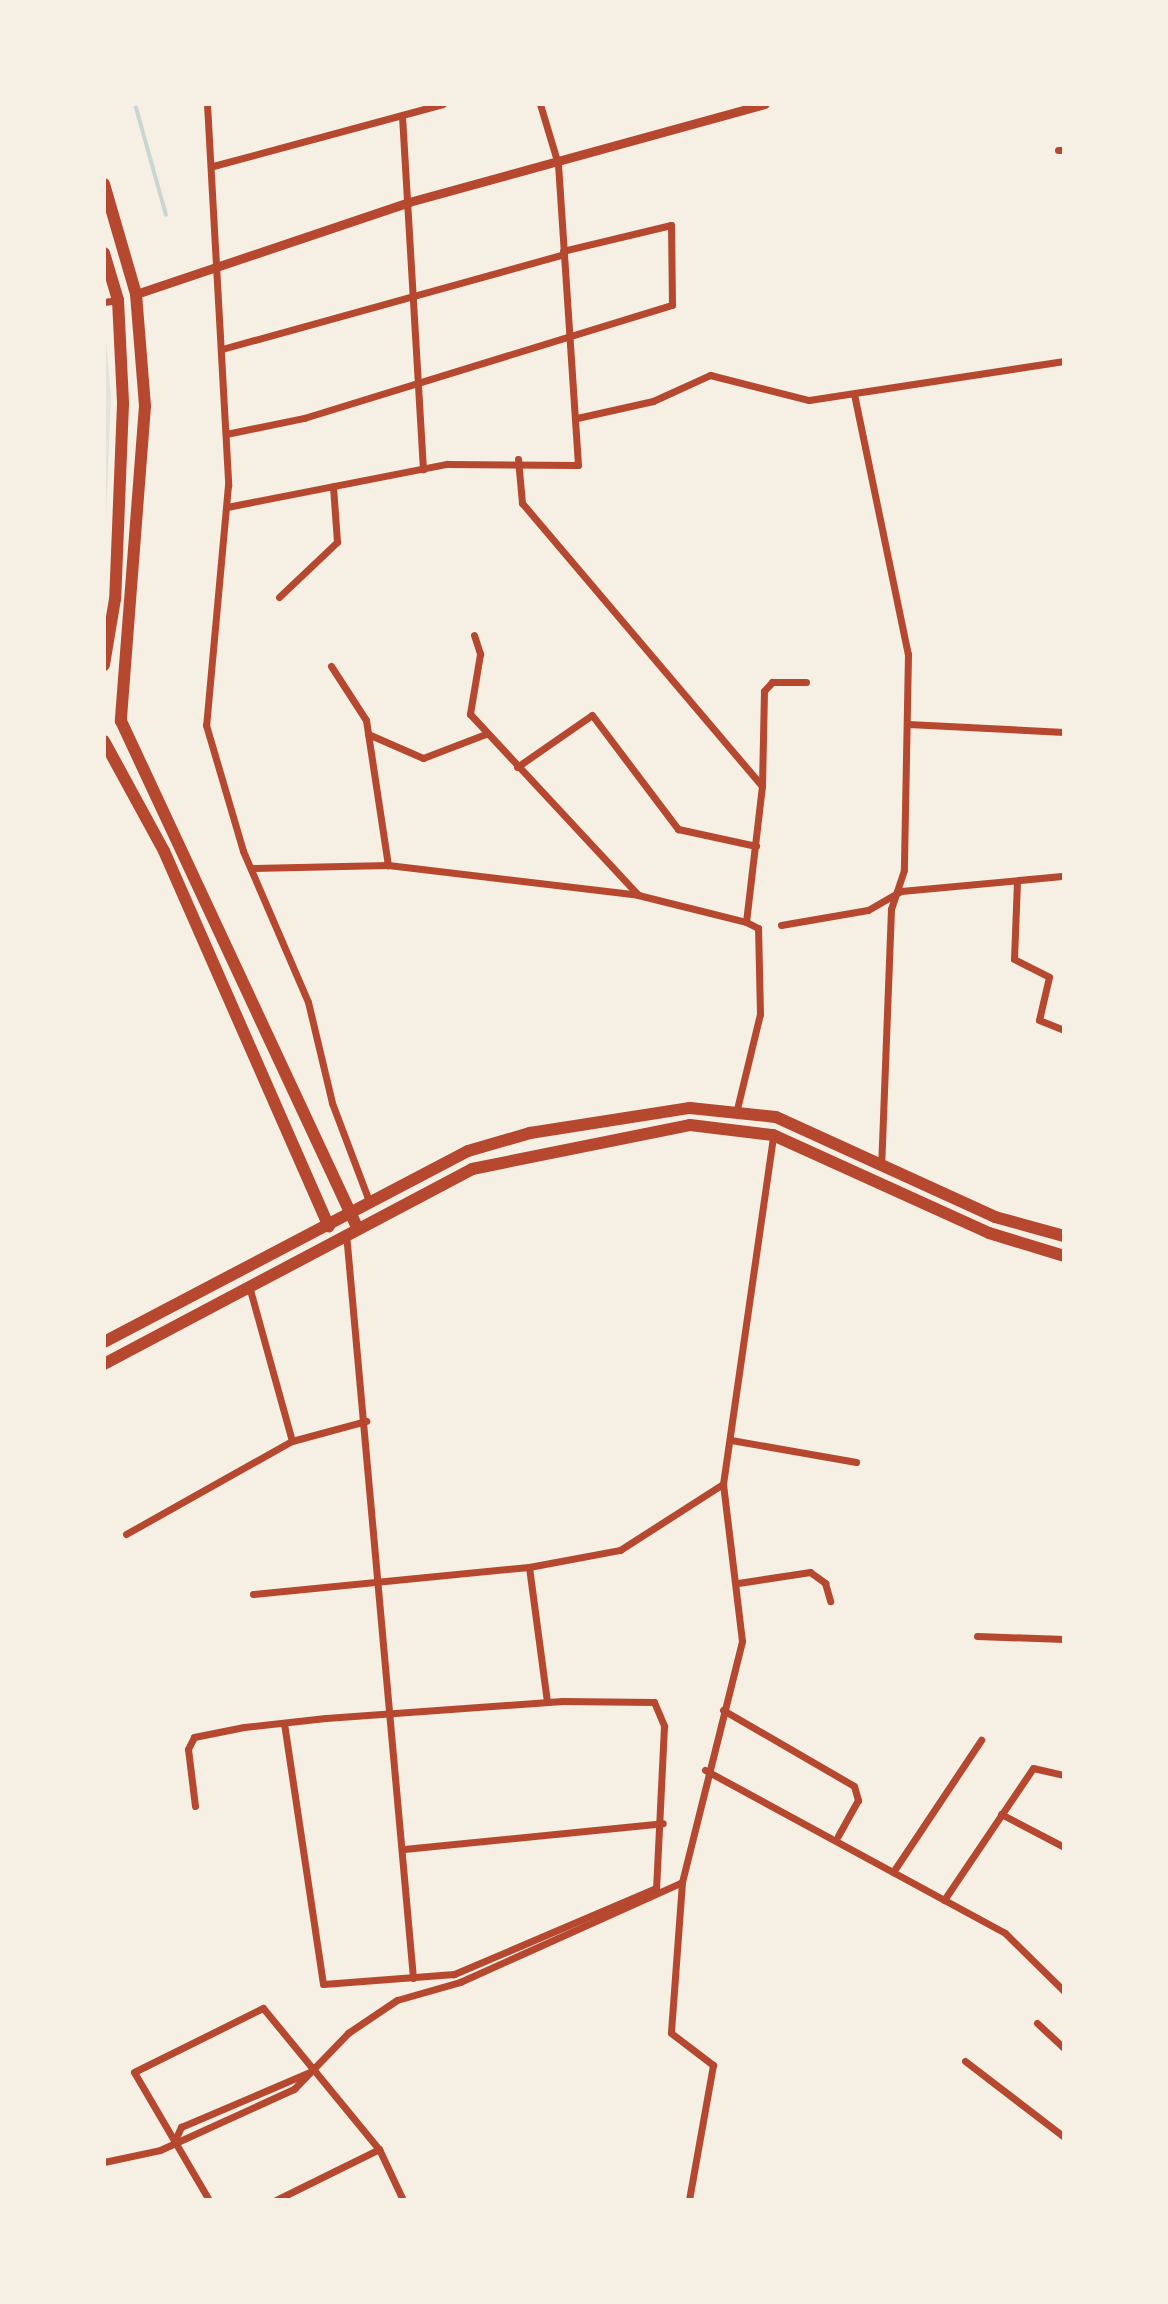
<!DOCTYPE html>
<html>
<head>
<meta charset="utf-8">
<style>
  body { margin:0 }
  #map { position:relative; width:1168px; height:2304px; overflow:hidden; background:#f6efe4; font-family:Bitter,serif }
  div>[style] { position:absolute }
  .green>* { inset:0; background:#e2e4dc }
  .stream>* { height:4px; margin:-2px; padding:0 2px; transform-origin:2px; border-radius:2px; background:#c9d6d2 }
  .minor>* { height:7px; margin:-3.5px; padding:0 3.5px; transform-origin:3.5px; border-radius:3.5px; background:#b5482f }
  .tertiary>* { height:9px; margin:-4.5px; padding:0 4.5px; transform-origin:4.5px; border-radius:4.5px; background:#b5482f }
  .trunk>* { height:12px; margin:-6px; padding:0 6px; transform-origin:6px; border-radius:6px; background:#b5482f }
  span { translate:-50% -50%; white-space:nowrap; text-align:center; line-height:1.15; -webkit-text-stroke:8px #f6efe4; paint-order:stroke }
  .frame { position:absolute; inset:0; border:106px solid #f6efe4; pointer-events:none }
</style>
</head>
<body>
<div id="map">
  <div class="green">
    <i style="clip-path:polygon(104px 315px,111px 398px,104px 570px)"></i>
  </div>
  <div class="stream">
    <i style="left:135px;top:104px;width:115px;rotate:74.4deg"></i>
  </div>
  <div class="minor">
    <i style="left:207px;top:104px;width:382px;rotate:86.8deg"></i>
    <i style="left:228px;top:485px;width:241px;rotate:95.2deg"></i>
    <i style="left:206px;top:725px;width:131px;rotate:73.6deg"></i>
    <i style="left:243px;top:851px;width:164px;rotate:66.7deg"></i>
    <i style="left:308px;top:1002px;width:104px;rotate:76.6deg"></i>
    <i style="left:332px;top:1103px;width:105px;rotate:69.3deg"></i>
    <i style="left:402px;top:116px;width:354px;rotate:86.6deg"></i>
    <i style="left:1058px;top:150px;width:6px"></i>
    <i style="left:213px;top:166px;width:238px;rotate:-15.1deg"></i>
    <i style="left:104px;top:302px;width:14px;rotate:-8deg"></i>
    <i style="left:222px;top:349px;width:355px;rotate:-15.5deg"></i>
    <i style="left:854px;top:394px;width:266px;rotate:78.3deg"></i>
    <i style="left:908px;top:654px;width:216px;rotate:91.1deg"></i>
    <i style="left:904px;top:870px;width:41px;rotate:108.4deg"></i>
    <i style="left:891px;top:909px;width:257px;rotate:92.2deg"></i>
    <i style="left:577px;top:418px;width:78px;rotate:-12.6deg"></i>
    <i style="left:653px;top:401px;width:63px;rotate:-24.5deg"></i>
    <i style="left:710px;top:375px;width:102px;rotate:14.2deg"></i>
    <i style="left:809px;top:400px;width:258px;rotate:-8.7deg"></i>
    <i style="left:226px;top:434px;width:80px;rotate:-11.6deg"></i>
    <i style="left:304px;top:418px;width:385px;rotate:-17.1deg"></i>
    <i style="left:672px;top:305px;width:80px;rotate:-90.7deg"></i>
    <i style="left:671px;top:225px;width:111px;rotate:166.5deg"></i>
    <i style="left:518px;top:459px;width:44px;rotate:84.8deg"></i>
    <i style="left:522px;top:503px;width:371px;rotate:49.7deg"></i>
    <i style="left:227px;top:507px;width:224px;rotate:-11.1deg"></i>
    <i style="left:447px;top:464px;width:131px;rotate:0.4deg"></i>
    <i style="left:578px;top:465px;width:302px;rotate:-93.8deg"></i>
    <i style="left:558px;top:164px;width:63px;rotate:-106.7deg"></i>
    <i style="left:279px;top:597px;width:80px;rotate:-43.5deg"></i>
    <i style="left:337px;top:542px;width:56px;rotate:-94.1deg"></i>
    <i style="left:474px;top:635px;width:20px;rotate:72deg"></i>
    <i style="left:480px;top:654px;width:61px;rotate:99.5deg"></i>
    <i style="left:470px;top:714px;width:247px;rotate:47.1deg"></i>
    <i style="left:331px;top:666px;width:64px;rotate:57.1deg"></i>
    <i style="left:366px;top:720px;width:147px;rotate:81.4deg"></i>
    <i style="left:908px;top:724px;width:156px;rotate:2.9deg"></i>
    <i style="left:368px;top:734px;width:60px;rotate:23.6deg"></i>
    <i style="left:423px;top:758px;width:67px;rotate:-20.9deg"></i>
    <i style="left:517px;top:767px;width:91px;rotate:-34.7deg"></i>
    <i style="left:592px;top:715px;width:143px;rotate:53deg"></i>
    <i style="left:678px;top:829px;width:80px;rotate:12.3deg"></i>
    <i style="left:253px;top:868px;width:135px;rotate:-1.3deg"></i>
    <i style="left:388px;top:865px;width:252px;rotate:6.8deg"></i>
    <i style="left:638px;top:895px;width:111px;rotate:14deg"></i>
    <i style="left:746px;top:922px;width:137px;rotate:-83.3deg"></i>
    <i style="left:762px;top:786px;width:95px;rotate:-88.8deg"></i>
    <i style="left:764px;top:691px;width:12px;rotate:-48deg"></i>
    <i style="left:772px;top:682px;width:34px"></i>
    <i style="left:1017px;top:881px;width:78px;rotate:92.2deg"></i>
    <i style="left:1014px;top:959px;width:39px;rotate:27deg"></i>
    <i style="left:1049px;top:977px;width:44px;rotate:103.1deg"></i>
    <i style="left:1039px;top:1020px;width:27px;rotate:22deg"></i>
    <i style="left:781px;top:925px;width:88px;rotate:-9.8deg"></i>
    <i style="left:868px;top:910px;width:38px;rotate:-30deg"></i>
    <i style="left:901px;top:891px;width:164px;rotate:-5.3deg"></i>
    <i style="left:737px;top:1109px;width:98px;rotate:-76.4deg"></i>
    <i style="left:760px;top:1014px;width:86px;rotate:-91.3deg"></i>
    <i style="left:758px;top:928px;width:13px;rotate:-153deg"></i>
    <i style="left:346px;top:1233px;width:748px;rotate:84.86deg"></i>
    <i style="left:249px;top:1286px;width:161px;rotate:74.5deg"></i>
    <i style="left:731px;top:1440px;width:127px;rotate:10deg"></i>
    <i style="left:126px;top:1534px;width:190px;rotate:-29.3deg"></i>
    <i style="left:292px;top:1441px;width:77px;rotate:-15.1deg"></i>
    <i style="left:529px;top:1567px;width:136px;rotate:82.4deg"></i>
    <i style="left:738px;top:1583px;width:73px;rotate:-8.7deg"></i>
    <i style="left:810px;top:1572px;width:19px;rotate:36deg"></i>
    <i style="left:825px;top:1583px;width:19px;rotate:74deg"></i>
    <i style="left:253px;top:1594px;width:277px;rotate:-5.6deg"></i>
    <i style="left:529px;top:1567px;width:93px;rotate:-10.6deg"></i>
    <i style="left:620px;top:1550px;width:122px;rotate:-32.7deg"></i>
    <i style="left:977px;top:1636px;width:87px;rotate:2deg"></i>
    <i style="left:723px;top:1710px;width:151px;rotate:30.1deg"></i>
    <i style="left:854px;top:1786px;width:15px;rotate:74deg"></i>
    <i style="left:858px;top:1800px;width:41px;rotate:119.1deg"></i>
    <i style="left:705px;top:1770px;width:341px;rotate:28.5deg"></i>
    <i style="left:1005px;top:1933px;width:83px;rotate:44.5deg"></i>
    <i style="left:195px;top:1806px;width:57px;rotate:-97deg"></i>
    <i style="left:188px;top:1749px;width:13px;rotate:-63deg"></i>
    <i style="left:194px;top:1737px;width:51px;rotate:-11.3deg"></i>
    <i style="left:244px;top:1727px;width:82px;rotate:-6.3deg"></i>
    <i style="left:326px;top:1718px;width:237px;rotate:-4.1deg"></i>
    <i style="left:562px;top:1701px;width:92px;rotate:0.6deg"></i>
    <i style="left:654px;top:1702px;width:26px;rotate:67deg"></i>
    <i style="left:664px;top:1726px;width:162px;rotate:92.8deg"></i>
    <i style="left:656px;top:1888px;width:220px;rotate:156.9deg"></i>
    <i style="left:454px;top:1974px;width:131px;rotate:175.6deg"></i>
    <i style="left:323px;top:1984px;width:264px;rotate:-98.5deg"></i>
    <i style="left:1001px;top:1814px;width:71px;rotate:27.6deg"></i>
    <i style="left:404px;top:1849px;width:260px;rotate:-5.7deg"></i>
    <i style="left:893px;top:1872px;width:159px;rotate:-56.3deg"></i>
    <i style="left:682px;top:1882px;width:151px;rotate:94.2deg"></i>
    <i style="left:671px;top:2033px;width:53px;rotate:37.3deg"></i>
    <i style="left:713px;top:2065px;width:137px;rotate:100.1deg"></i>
    <i style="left:944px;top:1900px;width:159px;rotate:-56deg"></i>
    <i style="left:1033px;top:1768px;width:32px;rotate:13deg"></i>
    <i style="left:1037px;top:2023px;width:37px;rotate:43deg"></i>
    <i style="left:965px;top:2061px;width:125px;rotate:37.5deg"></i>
    <i style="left:174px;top:2142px;width:17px;rotate:-65deg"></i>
    <i style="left:181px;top:2127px;width:142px;rotate:-23.1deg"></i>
    <i style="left:104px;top:2162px;width:57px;rotate:-12.1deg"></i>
    <i style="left:160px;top:2150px;width:147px;rotate:-24.5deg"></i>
    <i style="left:294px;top:2089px;width:78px;rotate:-46deg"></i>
    <i style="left:348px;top:2033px;width:59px;rotate:-34deg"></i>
    <i style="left:397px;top:2000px;width:66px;rotate:-15.9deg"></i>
    <i style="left:460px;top:1982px;width:243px;rotate:-24.2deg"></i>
    <i style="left:682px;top:1882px;width:248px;rotate:-76deg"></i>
    <i style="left:742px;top:1641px;width:158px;rotate:-96.9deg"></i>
    <i style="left:723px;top:1484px;width:353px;rotate:-81.8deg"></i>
    <i style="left:209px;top:2200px;width:148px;rotate:-120.4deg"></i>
    <i style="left:134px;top:2072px;width:144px;rotate:-26.4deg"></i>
    <i style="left:263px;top:2008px;width:183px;rotate:50.6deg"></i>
    <i style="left:379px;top:2149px;width:56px;rotate:64.8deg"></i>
    <i style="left:276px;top:2200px;width:115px;rotate:-26.3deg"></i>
  </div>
  <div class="tertiary">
    <i style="left:136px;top:294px;width:288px;rotate:-18.6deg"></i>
    <i style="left:409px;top:202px;width:369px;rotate:-15.4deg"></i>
  </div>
  <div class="trunk">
    <i style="left:104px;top:184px;width:115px;rotate:73.8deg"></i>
    <i style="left:136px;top:294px;width:112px;rotate:85.4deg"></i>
    <i style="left:145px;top:406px;width:316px;rotate:94.4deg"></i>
    <i style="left:121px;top:721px;width:556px;rotate:65deg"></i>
    <i style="left:104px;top:253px;width:49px;rotate:73.4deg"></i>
    <i style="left:118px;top:300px;width:104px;rotate:87.2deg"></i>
    <i style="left:123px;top:404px;width:195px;rotate:92.3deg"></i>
    <i style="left:115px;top:599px;width:67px;rotate:99.5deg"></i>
    <i style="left:104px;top:741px;width:125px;rotate:61.4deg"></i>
    <i style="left:164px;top:851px;width:410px;rotate:66.3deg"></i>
    <i style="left:104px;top:1342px;width:411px;rotate:-27.7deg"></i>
    <i style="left:468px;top:1151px;width:65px;rotate:-16.2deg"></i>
    <i style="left:530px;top:1133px;width:162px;rotate:-8.9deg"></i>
    <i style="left:690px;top:1108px;width:86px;rotate:6deg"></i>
    <i style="left:776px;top:1117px;width:241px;rotate:24.5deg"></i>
    <i style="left:995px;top:1217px;width:72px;rotate:15.4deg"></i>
    <i style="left:104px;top:1364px;width:416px;rotate:-27.9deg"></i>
    <i style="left:472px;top:1169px;width:222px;rotate:-11.4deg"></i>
    <i style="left:690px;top:1125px;width:84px;rotate:6.9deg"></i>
    <i style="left:773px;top:1135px;width:237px;rotate:24.4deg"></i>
    <i style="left:989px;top:1233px;width:78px;rotate:17deg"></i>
  </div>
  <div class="frame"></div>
</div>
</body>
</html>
